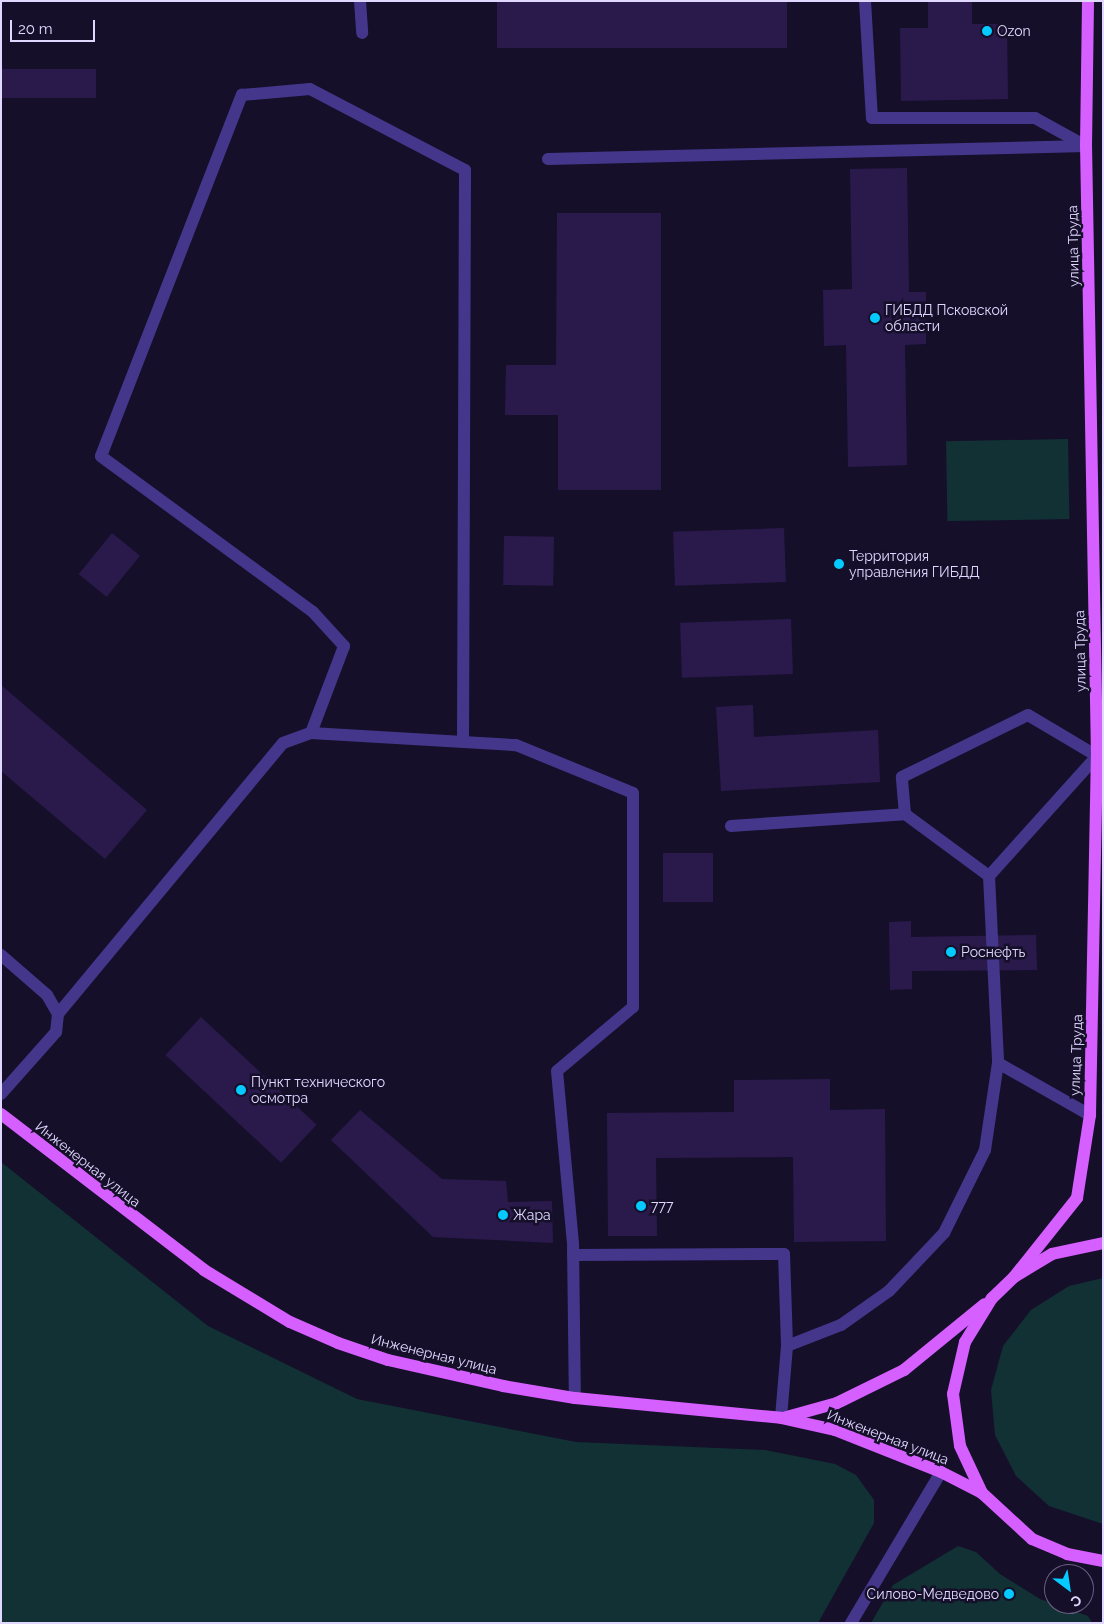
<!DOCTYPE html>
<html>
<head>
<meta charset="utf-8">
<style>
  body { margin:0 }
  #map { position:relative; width:1104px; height:1624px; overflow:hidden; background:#160f2a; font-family:Raleway,sans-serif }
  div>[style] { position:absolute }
  .green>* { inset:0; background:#113134; transform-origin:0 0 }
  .building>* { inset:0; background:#2a1a4c; transform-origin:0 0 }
  .minor>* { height:12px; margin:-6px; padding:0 6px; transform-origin:6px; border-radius:6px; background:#44378b }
  .major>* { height:12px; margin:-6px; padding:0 6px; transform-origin:6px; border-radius:6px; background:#d55fff }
  .dots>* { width:14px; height:14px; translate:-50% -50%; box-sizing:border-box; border:2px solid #160f2a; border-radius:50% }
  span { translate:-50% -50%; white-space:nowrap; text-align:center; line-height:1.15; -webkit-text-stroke:5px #160f2a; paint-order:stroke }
  .poi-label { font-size:14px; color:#e1d8ff }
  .left { translate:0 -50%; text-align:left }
  .right { translate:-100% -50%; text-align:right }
  .street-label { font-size:14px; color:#e1d8ff }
  .frame { position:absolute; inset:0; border:2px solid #e1d8ff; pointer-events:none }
  .north { position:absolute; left:1044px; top:1564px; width:50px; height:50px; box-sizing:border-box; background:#160f2a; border:1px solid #675f7f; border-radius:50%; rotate:149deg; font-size:14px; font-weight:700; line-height:20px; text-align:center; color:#e1d8ff }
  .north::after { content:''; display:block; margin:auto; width:18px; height:22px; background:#04caff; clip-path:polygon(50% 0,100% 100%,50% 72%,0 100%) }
  .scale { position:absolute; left:10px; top:20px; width:85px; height:22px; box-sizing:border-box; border:2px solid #e1d8ff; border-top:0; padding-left:6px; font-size:15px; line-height:18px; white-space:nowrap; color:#e1d8ff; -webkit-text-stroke:4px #160f2a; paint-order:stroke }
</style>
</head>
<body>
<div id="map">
  <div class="green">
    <i style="left:1068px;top:439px;width:80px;height:122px;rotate:89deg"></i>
    <i style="clip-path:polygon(1px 1162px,208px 1326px,357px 1399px,576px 1442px,765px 1450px,835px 1464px,856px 1475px,874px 1500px,874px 1523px,818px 1623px,1px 1623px)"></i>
    <i style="clip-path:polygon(1103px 1278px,1103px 1524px,1049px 1506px,1016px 1476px,995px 1435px,991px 1390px,1003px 1346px,1031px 1310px,1069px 1286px)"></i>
    <i style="clip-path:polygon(958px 1546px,976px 1552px,1000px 1574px,1040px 1599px,1088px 1616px,1092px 1623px,871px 1623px,893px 1585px)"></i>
  </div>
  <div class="building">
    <i style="left:497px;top:1px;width:290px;height:47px"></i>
    <i style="clip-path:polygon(928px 1px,972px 1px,972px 24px,1007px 24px,1008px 99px,901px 101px,900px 28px,928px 28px)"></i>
    <i style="left:96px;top:69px;width:29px;height:95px;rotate:90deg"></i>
    <i style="clip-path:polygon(907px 168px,909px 292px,926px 292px,926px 344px,905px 345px,907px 465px,848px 467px,846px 345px,824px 346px,823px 290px,852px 289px,850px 169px)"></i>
    <i style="clip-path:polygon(557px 213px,661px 213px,661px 490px,558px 490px,558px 415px,505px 415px,506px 365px,556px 365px)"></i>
    <i style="left:784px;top:528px;width:54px;height:111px;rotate:88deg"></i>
    <i style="left:112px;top:533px;width:36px;height:53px;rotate:39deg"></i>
    <i style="left:504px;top:536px;width:50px;height:49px;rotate:1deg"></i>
    <i style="left:791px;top:619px;width:55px;height:111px;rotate:88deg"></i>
    <i style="clip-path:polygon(1px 685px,147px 810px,105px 859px,1px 771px)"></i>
    <i style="clip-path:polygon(753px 705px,754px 737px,878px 730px,880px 782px,721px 791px,716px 707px)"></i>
    <i style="left:663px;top:853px;width:50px;height:49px"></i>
    <i style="clip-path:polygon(911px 921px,911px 937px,1036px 935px,1037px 970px,912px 971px,912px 989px,890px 990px,889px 922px)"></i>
    <i style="left:201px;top:1017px;width:158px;height:52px;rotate:43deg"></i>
    <i style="clip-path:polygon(830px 1079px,830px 1110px,885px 1109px,886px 1241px,794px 1242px,793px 1157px,656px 1158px,657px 1236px,608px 1236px,607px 1113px,734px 1112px,734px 1080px)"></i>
    <i style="clip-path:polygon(360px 1110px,442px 1179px,506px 1181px,508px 1202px,552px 1201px,553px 1243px,433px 1237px,331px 1140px)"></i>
  </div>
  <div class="minor">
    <i style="left:360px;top:1px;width:32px;rotate:86deg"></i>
    <i style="left:865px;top:1px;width:117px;rotate:86.6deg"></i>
    <i style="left:872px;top:118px;width:163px"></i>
    <i style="left:1035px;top:118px;width:58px;rotate:28.8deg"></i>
    <i style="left:548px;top:159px;width:538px;rotate:-1.38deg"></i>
    <i style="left:1028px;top:715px;width:80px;rotate:30.7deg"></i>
    <i style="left:1097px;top:756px;width:161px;rotate:132deg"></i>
    <i style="left:989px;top:876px;width:104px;rotate:-143.6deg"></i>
    <i style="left:905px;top:814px;width:37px;rotate:-95deg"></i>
    <i style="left:902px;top:777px;width:140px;rotate:-26.2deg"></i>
    <i style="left:311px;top:733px;width:93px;rotate:-69.2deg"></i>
    <i style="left:344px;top:646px;width:46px;rotate:-132.4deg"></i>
    <i style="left:313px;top:612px;width:263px;rotate:-143.7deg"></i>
    <i style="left:101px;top:456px;width:388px;rotate:-68.7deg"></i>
    <i style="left:242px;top:95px;width:68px;rotate:-5deg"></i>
    <i style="left:310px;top:89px;width:175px;rotate:27.6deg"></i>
    <i style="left:465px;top:170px;width:569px;rotate:90.2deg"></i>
    <i style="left:731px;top:826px;width:174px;rotate:-3.9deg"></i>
    <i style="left:989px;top:876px;width:187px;rotate:87.2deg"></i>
    <i style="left:998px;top:1063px;width:106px;rotate:29.5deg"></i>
    <i style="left:1px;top:955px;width:61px;rotate:41deg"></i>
    <i style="left:47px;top:995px;width:22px;rotate:60deg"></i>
    <i style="left:58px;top:1014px;width:18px;rotate:96deg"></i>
    <i style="left:56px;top:1032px;width:83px;rotate:131.6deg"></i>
    <i style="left:58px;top:1014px;width:352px;rotate:-50.3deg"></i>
    <i style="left:283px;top:743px;width:30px;rotate:-20deg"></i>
    <i style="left:311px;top:733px;width:205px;rotate:3.4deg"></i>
    <i style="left:516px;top:745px;width:126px;rotate:22.3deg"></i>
    <i style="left:633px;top:793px;width:214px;rotate:90deg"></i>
    <i style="left:633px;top:1007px;width:99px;rotate:139.9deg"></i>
    <i style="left:557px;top:1071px;width:174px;rotate:84.7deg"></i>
    <i style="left:573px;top:1244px;width:154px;rotate:89.3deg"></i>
    <i style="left:573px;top:1255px;width:211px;rotate:-0.3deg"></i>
    <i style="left:784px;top:1254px;width:92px;rotate:88.1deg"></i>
    <i style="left:787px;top:1346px;width:72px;rotate:94.8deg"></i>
    <i style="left:787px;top:1346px;width:58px;rotate:-21.3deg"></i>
    <i style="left:841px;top:1325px;width:59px;rotate:-35.3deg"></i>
    <i style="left:889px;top:1291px;width:80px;rotate:-46.5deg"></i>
    <i style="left:944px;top:1233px;width:93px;rotate:-63.7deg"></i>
    <i style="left:985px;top:1150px;width:88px;rotate:-81.5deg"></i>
    <i style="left:851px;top:1623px;width:176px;rotate:-59.2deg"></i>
  </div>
  <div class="major">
    <i style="left:1px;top:1114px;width:256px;rotate:37.5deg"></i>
    <i style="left:204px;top:1270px;width:100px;rotate:31.2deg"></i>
    <i style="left:290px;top:1322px;width:52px;rotate:23.6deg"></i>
    <i style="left:338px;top:1343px;width:53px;rotate:18.8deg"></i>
    <i style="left:388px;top:1360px;width:118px;rotate:12.7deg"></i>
    <i style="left:503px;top:1386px;width:73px;rotate:9.5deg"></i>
    <i style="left:575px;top:1398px;width:207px;rotate:5.5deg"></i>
    <i style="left:781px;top:1418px;width:55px;rotate:12.5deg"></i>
    <i style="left:835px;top:1430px;width:114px;rotate:21.6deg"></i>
    <i style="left:941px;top:1472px;width:46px;rotate:27.1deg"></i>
    <i style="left:1103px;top:1243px;width:52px;rotate:167.8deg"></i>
    <i style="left:1052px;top:1254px;width:44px;rotate:148.8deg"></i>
    <i style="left:1014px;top:1277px;width:30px;rotate:136deg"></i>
    <i style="left:992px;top:1298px;width:52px;rotate:121.5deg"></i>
    <i style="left:965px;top:1342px;width:53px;rotate:103deg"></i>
    <i style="left:953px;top:1394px;width:52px;rotate:82.3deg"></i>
    <i style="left:960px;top:1446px;width:52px;rotate:64.9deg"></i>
    <i style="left:982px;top:1493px;width:68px;rotate:42.6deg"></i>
    <i style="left:1032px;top:1539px;width:38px;rotate:23deg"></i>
    <i style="left:1067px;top:1554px;width:37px;rotate:11deg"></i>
    <i style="left:1014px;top:1277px;width:101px;rotate:-51.4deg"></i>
    <i style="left:1077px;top:1198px;width:84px;rotate:-81.1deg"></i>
    <i style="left:1090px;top:1115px;width:359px;rotate:-88.9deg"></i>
    <i style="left:1097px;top:756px;width:610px;rotate:-91.03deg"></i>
    <i style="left:1086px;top:146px;width:145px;rotate:-89.2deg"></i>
    <i style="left:783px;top:1418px;width:56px;rotate:-15.5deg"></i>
    <i style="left:837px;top:1403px;width:75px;rotate:-26.2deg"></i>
    <i style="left:904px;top:1370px;width:104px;rotate:-39.2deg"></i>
  </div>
  <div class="dots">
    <i style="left:987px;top:31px;background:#04caff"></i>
    <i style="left:875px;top:318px;background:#04caff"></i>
    <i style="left:839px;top:564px;background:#04caff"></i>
    <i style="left:951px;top:952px;background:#04caff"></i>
    <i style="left:241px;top:1090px;background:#04caff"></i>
    <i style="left:641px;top:1206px;background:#04caff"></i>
    <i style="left:503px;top:1215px;background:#04caff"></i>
    <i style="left:1009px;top:1594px;background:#04caff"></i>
  </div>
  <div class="poi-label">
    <span class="left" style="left:997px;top:31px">Ozon</span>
    <span class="left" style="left:885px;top:318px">ГИБДД Псковской<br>области</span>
    <span class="left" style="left:849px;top:564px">Территория<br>управления ГИБДД</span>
    <span class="left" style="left:961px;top:952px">Роснефть</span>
    <span class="left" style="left:251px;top:1090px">Пункт технического<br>осмотра</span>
    <span class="left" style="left:651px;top:1206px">777</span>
    <span class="left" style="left:513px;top:1215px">Жара</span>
    <span class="right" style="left:999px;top:1594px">Силово-Медведово</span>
  </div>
  <div class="street-label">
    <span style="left:1073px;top:246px;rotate:-91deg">улица Труда</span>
    <span style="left:1080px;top:651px;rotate:-91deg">улица Труда</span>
    <span style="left:1076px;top:1055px;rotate:-88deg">улица Труда</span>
    <span style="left:88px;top:1164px;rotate:38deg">Инженерная улица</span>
    <span style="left:434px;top:1354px;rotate:14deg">Инженерная улица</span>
    <span style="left:888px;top:1437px;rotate:21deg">Инженерная улица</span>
  </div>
  <div class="frame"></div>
  <div class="north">С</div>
  <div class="scale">20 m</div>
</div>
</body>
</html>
